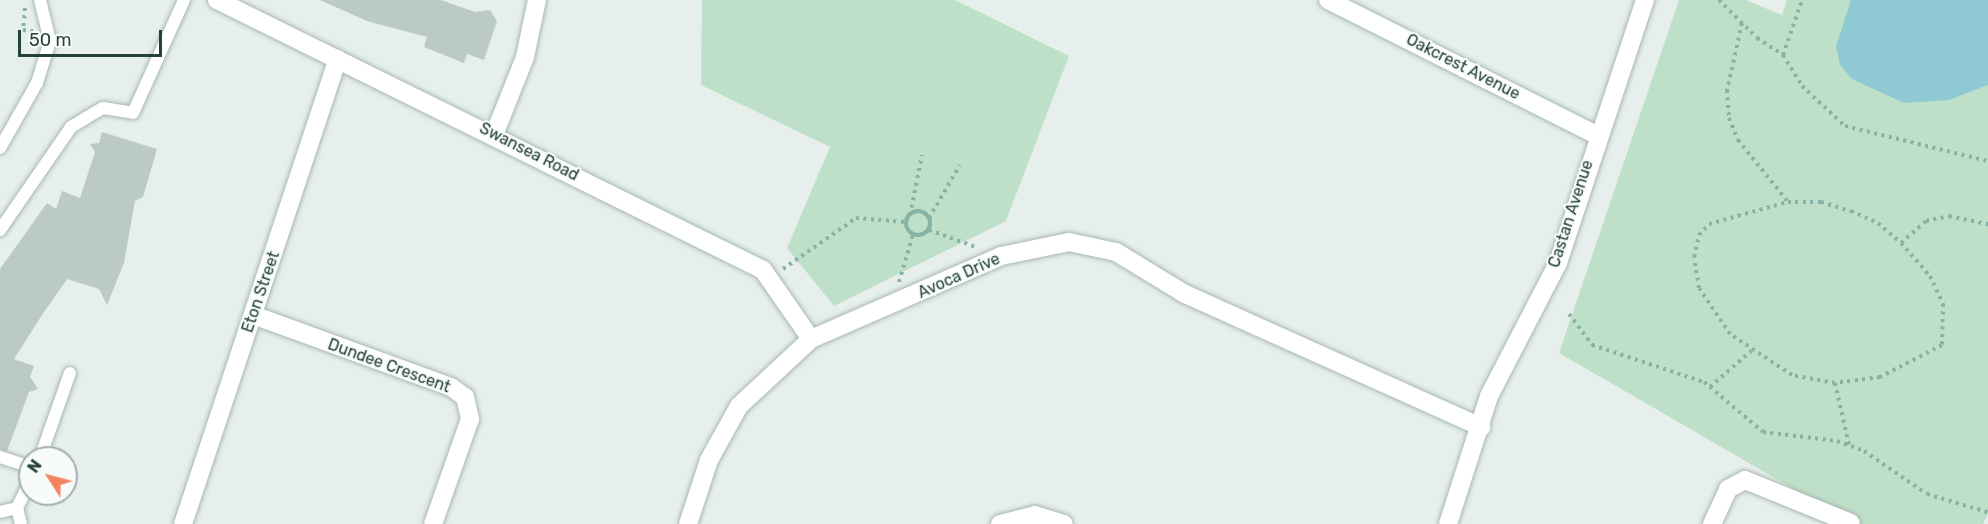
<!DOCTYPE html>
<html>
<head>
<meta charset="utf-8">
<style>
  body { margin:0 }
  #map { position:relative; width:1988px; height:524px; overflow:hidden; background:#e6efeb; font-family:Rubik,sans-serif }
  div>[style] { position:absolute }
  .green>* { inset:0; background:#bfe0c8 }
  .water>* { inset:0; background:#8ec9d4 }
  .building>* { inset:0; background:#bbcac4 }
  .path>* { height:4px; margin-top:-2px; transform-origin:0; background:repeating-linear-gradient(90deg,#86b3a5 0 3px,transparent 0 7.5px) }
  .path>.ring { margin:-2px; padding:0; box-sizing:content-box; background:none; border:4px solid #86b3a5; border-radius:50% }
  .roads { filter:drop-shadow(0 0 2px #a8b8b2) drop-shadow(0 0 2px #a8b8b2) }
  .lane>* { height:12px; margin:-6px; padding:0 6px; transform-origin:6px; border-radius:6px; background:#fff }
  .street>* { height:18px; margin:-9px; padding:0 9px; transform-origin:9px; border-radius:9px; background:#fff }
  span { translate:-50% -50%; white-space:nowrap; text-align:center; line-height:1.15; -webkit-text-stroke:4.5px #f7fbf9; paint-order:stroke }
  .street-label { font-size:16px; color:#24423a }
  .north { position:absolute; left:18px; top:446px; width:60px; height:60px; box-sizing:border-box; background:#f7fbf9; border:2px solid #a3b1ad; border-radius:50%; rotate:306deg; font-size:16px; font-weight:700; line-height:24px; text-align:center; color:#24423a }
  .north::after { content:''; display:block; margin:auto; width:21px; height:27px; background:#f4845f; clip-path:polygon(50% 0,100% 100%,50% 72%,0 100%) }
  .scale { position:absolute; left:18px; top:30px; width:144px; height:27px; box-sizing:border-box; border:3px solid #24423a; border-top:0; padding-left:8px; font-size:18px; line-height:21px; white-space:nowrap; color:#24423a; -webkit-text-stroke:4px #f7fbf9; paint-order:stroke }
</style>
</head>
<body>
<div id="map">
  <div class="green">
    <i style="clip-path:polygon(702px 0,955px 0,1069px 56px,1006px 221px,834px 306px,787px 248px,830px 147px,701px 85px)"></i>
    <i style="clip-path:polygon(1679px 0,1746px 0,1782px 15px,1787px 0,1988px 0,1988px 514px,1983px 524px,1854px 524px,1559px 353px)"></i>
  </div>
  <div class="water">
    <i style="clip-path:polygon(1851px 0,1988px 0,1988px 85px,1949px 100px,1904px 103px,1852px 79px,1840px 65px,1836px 46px)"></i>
  </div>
  <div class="building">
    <i style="clip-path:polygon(320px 0,441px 0,475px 12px,490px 10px,497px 21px,484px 60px,467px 54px,464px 63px,424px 47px,427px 37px,367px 21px)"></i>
    <i style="clip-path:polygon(102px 132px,157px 149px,143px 197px,135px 201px,124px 263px,107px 305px,99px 289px,67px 279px,42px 315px,14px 359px,34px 366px,30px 377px,38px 389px,29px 392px,7px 451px,0 449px,0 269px,47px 203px,56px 209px,62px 191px,80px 198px,95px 152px,90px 144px,99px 143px)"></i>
  </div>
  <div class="path">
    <i style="left:1719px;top:0;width:54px;rotate:45deg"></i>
    <i style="left:1757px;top:38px;width:31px;rotate:33deg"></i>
    <i style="left:1783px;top:55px;width:36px;rotate:58deg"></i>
    <i style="left:1802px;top:86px;width:59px;rotate:42.9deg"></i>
    <i style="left:1845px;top:126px;width:147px;rotate:13.8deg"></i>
    <i style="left:25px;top:8px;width:22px;rotate:95deg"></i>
    <i style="left:23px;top:30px;width:10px;rotate:6deg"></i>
    <i style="left:1742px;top:23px;width:69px;rotate:102.6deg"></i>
    <i style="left:1727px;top:90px;width:28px;rotate:86deg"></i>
    <i style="left:1729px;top:118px;width:24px;rotate:68deg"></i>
    <i style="left:1738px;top:140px;width:80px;rotate:51.1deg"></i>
    <i style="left:1783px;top:55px;width:58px;rotate:-70.9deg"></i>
    <i style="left:1788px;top:202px;width:33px"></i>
    <i style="left:1821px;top:202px;width:31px;rotate:17deg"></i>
    <i style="left:1851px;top:211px;width:30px;rotate:24deg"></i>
    <i style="left:1878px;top:223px;width:30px;rotate:41deg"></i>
    <i style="left:1901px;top:243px;width:44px;rotate:48.7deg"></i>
    <i style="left:1930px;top:276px;width:31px;rotate:65deg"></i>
    <i style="left:1943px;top:304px;width:41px;rotate:91.4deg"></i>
    <i style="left:1942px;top:345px;width:70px;rotate:152.7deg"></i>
    <i style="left:1880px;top:377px;width:45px;rotate:172.4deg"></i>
    <i style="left:1835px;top:383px;width:44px;rotate:-169.5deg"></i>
    <i style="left:1792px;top:375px;width:74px;rotate:-146.5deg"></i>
    <i style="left:1730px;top:334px;width:55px;rotate:-124deg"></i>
    <i style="left:1699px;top:288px;width:31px;rotate:-99deg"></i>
    <i style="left:1694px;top:257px;width:23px;rotate:-77deg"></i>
    <i style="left:1699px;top:235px;width:15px;rotate:-48deg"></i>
    <i style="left:1709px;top:224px;width:82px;rotate:-15.6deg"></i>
    <i class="ring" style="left:906px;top:211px;width:20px;height:20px"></i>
    <i style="left:910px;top:215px;width:61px;rotate:-78.7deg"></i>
    <i style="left:929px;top:218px;width:61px;rotate:-59.7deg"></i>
    <i style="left:929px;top:230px;width:50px;rotate:19.9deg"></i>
    <i style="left:1901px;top:243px;width:33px;rotate:-41deg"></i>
    <i style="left:1926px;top:221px;width:24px;rotate:-12deg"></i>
    <i style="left:1949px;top:216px;width:40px;rotate:12deg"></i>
    <i style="left:783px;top:269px;width:89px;rotate:-34.9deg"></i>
    <i style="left:856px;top:218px;width:50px;rotate:4.6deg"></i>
    <i style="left:899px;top:282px;width:50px;rotate:-73.7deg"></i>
    <i style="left:1569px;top:314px;width:39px;rotate:53deg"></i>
    <i style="left:1592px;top:345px;width:118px;rotate:18.3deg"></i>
    <i style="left:1704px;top:382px;width:77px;rotate:40.3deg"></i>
    <i style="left:1763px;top:432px;width:75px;rotate:6.9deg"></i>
    <i style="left:1837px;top:441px;width:29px;rotate:20deg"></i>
    <i style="left:1864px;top:451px;width:76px;rotate:34.3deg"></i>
    <i style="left:1927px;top:494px;width:63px;rotate:16.7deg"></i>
    <i style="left:1835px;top:383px;width:64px;rotate:77.3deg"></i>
    <i style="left:1710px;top:387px;width:55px;rotate:-41.3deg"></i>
  </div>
  <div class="roads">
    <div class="lane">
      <i style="left:0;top:148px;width:75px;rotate:-60.4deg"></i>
      <i style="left:37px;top:83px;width:44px;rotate:-72.8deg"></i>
      <i style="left:50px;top:41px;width:42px;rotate:-103.7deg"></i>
      <i style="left:0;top:230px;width:125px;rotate:-55.4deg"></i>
      <i style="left:71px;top:127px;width:37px;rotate:-31deg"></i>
      <i style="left:103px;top:108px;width:30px;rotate:9deg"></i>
      <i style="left:133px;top:113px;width:124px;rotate:-65.7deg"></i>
      <i style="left:0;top:457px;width:32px;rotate:18deg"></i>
      <i style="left:40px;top:458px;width:90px;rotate:-70.6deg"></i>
      <i style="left:17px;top:508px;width:16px;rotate:76deg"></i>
      <i style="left:0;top:512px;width:17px;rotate:-13deg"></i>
      <i style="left:17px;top:508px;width:30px;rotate:-64deg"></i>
    </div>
    <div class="street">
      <i style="left:217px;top:0;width:609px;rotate:26.31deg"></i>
      <i style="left:763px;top:270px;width:84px;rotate:55.2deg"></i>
      <i style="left:1328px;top:0;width:301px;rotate:26.7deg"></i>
      <i style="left:494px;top:135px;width:84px;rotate:-68.3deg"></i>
      <i style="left:525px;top:57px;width:58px;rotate:-78.1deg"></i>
      <i style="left:253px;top:315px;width:211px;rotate:20deg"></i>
      <i style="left:451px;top:387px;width:17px;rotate:36deg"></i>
      <i style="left:465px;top:397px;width:23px;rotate:77deg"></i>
      <i style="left:470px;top:419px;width:111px;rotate:109.4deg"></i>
      <i style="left:183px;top:524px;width:490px;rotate:-71.6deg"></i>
      <i style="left:688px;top:524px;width:67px;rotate:-71.8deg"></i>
      <i style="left:709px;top:460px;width:62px;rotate:-60.9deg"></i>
      <i style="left:739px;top:406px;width:98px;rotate:-42.9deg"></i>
      <i style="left:811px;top:339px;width:207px;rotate:-23.6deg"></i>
      <i style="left:1001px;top:256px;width:69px;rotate:-11.6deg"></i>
      <i style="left:1069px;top:242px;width:48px;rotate:12deg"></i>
      <i style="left:1116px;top:252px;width:81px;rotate:31.3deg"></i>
      <i style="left:1185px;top:294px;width:325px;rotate:24.2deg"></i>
      <i style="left:1000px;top:524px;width:36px;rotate:-14deg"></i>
      <i style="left:1035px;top:515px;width:30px;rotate:17deg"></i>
      <i style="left:1448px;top:524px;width:134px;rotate:-72.2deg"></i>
      <i style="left:1489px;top:396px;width:150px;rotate:-62.6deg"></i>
      <i style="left:1558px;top:263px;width:277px;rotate:-71.7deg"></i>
      <i style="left:1712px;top:524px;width:38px;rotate:-65deg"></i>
      <i style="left:1728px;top:489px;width:19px;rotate:-28deg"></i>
      <i style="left:1745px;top:480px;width:114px;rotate:22.1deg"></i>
    </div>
  </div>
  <div class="street-label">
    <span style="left:1463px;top:67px;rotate:27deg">Oakcrest Avenue</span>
    <span style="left:529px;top:152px;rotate:27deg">Swansea Road</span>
    <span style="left:1571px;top:214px;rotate:-72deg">Castan Avenue</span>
    <span style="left:959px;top:276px;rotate:-24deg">Avoca Drive</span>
    <span style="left:261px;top:292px;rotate:-71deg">Eton Street</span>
    <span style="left:389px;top:366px;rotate:20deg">Dundee Crescent</span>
  </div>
  <div class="north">N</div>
  <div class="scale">50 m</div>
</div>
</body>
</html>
